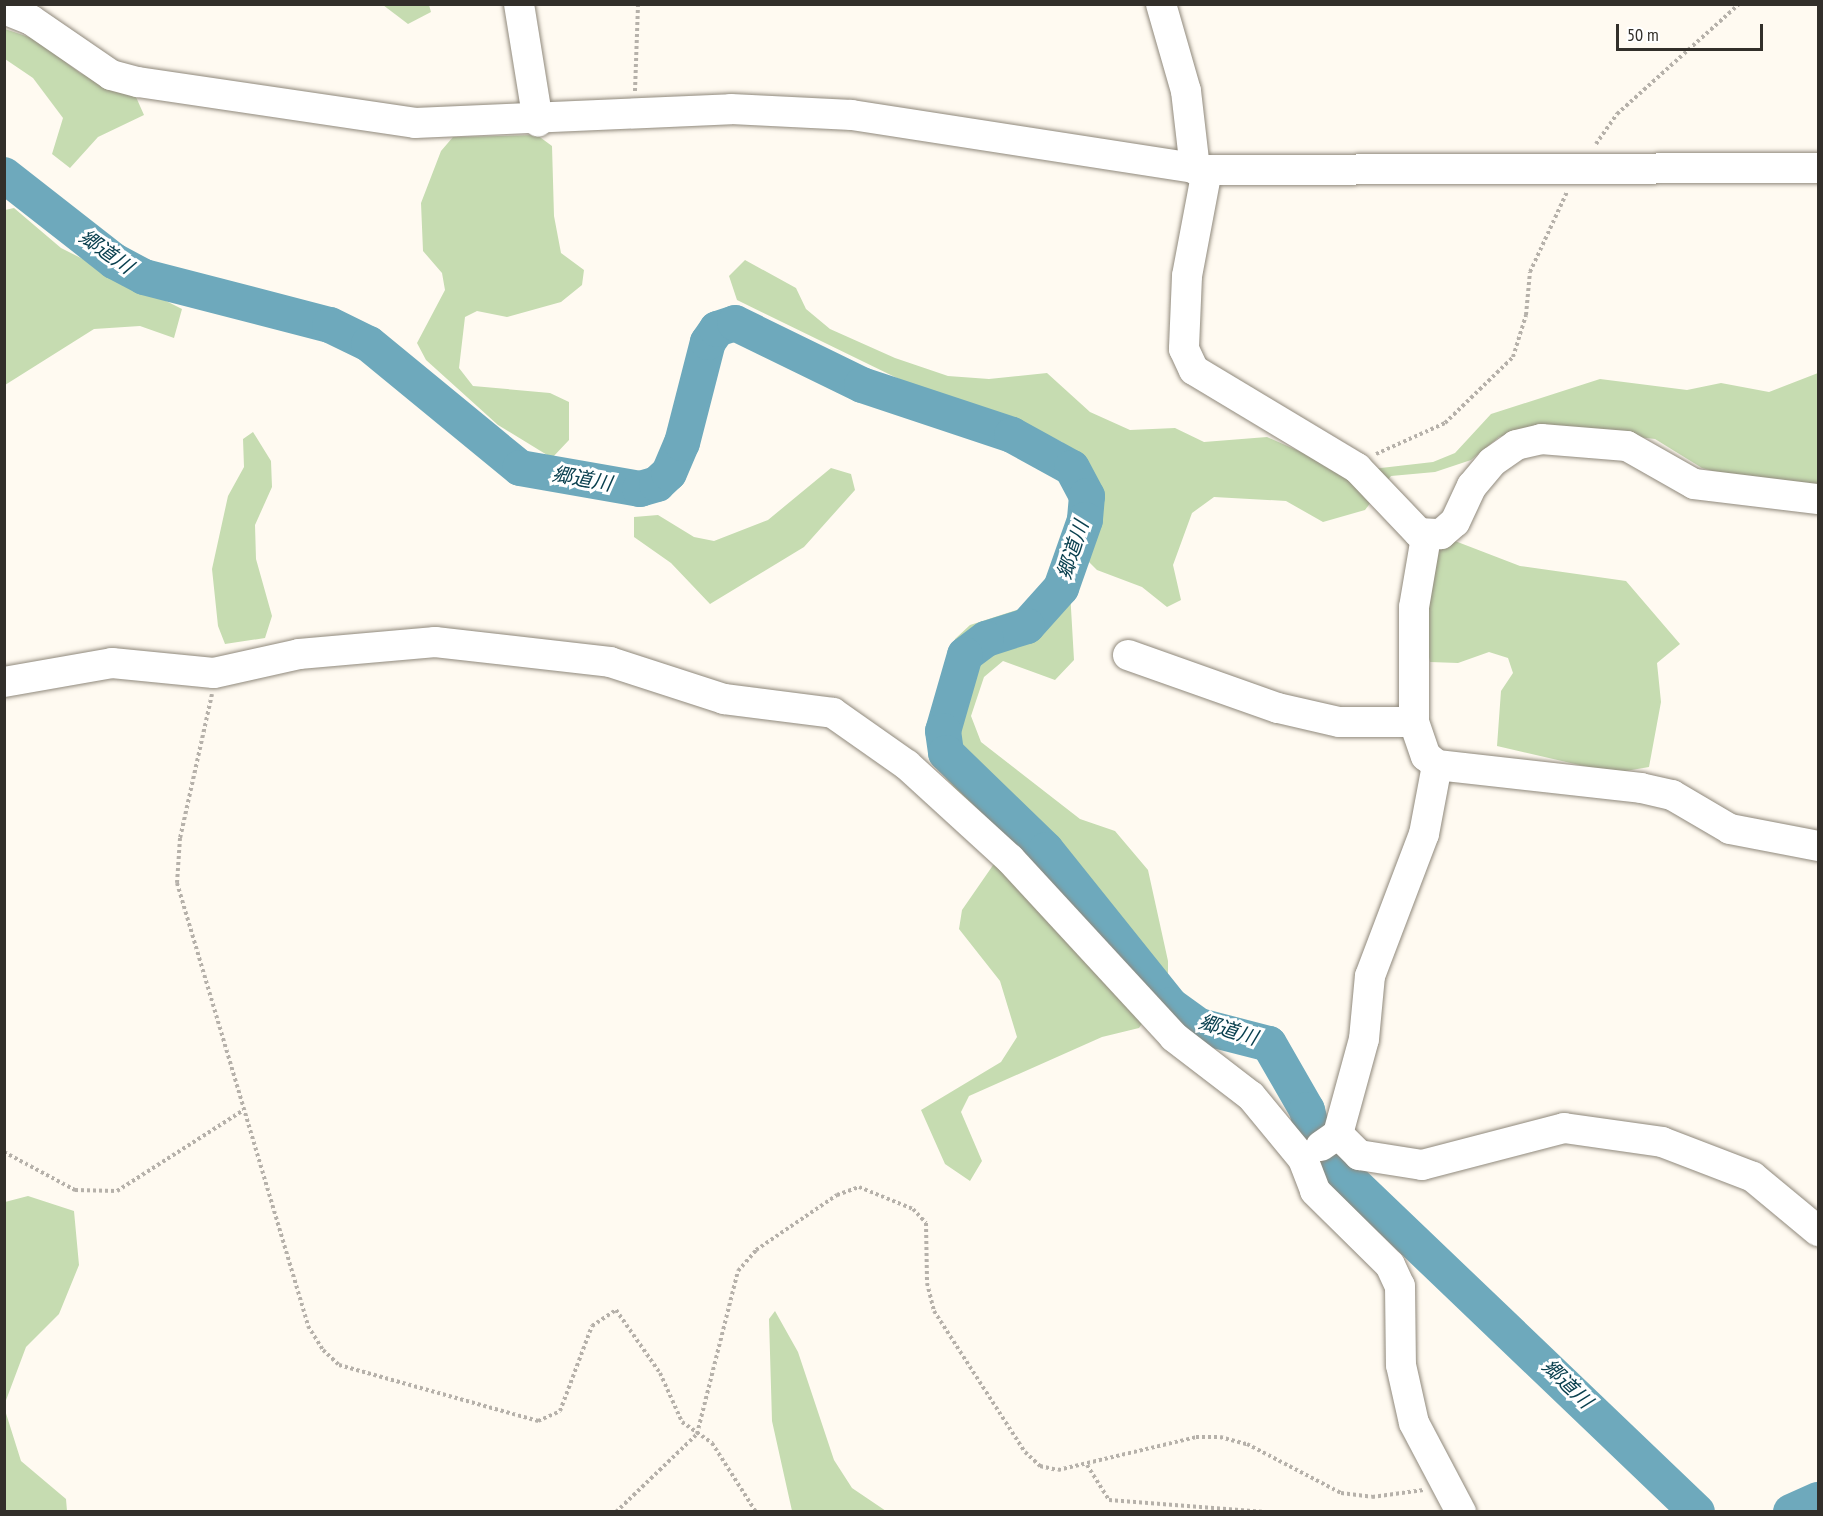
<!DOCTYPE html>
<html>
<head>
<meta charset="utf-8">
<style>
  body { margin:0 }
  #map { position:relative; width:1823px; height:1516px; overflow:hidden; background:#fffaf1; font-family:"PT Sans Narrow","Noto Sans JP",sans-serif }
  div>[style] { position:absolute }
  .green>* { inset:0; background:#c6dcb1 }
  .river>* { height:36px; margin:-18px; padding:0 18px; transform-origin:18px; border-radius:18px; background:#6ea9bc }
  .path>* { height:4px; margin-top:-2px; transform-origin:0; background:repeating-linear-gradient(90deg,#b6b1aa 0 3px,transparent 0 6px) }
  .roads { filter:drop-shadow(0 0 2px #90897c) drop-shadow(0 0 2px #90897c) }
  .minor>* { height:30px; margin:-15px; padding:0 15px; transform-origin:15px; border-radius:15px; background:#fff }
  span { translate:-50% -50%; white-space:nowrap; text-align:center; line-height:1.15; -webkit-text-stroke:6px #fff; paint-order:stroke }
  .water-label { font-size:20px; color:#0a404f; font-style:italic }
  .frame { position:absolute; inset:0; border:6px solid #322f2a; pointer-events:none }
  .scale { position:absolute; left:1616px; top:24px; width:147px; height:27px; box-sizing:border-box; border:3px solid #322f2a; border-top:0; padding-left:8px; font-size:18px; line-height:21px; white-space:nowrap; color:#322f2a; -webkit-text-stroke:4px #fff; paint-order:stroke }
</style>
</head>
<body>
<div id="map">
  <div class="green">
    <i style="clip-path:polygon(383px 5px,429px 5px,431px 12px,408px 24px)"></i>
    <i style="clip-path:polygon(5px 29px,35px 39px,80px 73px,136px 97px,144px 115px,98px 137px,70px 168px,52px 154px,63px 118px,33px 78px,5px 59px)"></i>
    <i style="clip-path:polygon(537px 135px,552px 146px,554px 216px,561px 253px,584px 270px,582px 285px,561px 302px,507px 317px,477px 311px,465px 317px,459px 368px,473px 386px,550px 393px,569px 402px,569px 440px,552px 458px,498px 425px,426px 360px,417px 343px,445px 290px,442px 273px,423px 251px,421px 203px,441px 151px,453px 137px)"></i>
    <i style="clip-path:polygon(14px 208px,61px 248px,182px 309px,174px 338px,140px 326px,94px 329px,5px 385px,5px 210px)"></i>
    <i style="clip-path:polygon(745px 260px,796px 288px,806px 309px,830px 329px,895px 358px,948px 376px,989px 379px,1047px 373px,1090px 412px,1130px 430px,1175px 428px,1204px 442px,1267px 437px,1346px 472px,1433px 462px,1455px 453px,1491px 414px,1600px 379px,1687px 390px,1721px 383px,1769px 392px,1818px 373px,1818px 488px,1745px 480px,1702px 468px,1655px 439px,1538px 425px,1499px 437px,1471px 460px,1435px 472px,1391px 476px,1365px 510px,1323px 522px,1286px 501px,1214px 497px,1192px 513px,1173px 565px,1181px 600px,1167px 607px,1142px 587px,1097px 570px,1085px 558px,1103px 505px,1090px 469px,1062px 442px,1018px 421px,942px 400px,737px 300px,729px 276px)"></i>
    <i style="clip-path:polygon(253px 432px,271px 461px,272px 487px,255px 525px,256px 559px,272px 616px,265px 638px,225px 644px,218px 626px,212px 569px,228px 496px,244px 467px,243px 439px)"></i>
    <i style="clip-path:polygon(831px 468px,851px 474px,855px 490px,804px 547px,710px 604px,671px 563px,634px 537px,634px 517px,658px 515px,694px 537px,714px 541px,768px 520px)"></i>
    <i style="clip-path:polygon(1455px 541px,1520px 566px,1626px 581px,1680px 644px,1657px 663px,1661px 702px,1649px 767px,1614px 773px,1497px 746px,1501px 691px,1513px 673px,1508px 658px,1489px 652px,1458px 663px,1430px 662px,1417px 597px,1427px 550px)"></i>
    <i style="clip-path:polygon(1044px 589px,1070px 591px,1074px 660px,1055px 680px,1003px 661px,984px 677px,971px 716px,981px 742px,1080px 819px,1115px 831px,1148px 870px,1168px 961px,1168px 985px,1139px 1028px,1102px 1037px,969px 1096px,961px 1112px,982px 1161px,970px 1181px,945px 1164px,921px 1110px,1001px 1062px,1017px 1037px,1000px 981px,959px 929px,962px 910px,998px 858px,971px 807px,946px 778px,933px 723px,955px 639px,970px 625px,1032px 605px)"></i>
    <i style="clip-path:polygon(28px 1196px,74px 1211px,79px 1265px,59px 1314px,26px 1347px,5px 1403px,5px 1202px)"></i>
    <i style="clip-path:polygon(775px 1311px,798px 1352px,834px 1460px,852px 1488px,886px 1511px,792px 1511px,772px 1421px,769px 1319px)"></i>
    <i style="clip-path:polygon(4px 1407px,21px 1461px,66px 1499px,67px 1511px,5px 1511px)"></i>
  </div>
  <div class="river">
    <i style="left:4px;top:175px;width:140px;rotate:38deg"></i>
    <i style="left:114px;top:261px;width:34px;rotate:28deg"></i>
    <i style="left:144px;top:277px;width:192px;rotate:14.5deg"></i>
    <i style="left:330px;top:325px;width:43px;rotate:26deg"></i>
    <i style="left:369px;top:344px;width:195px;rotate:39.4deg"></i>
    <i style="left:520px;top:468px;width:122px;rotate:9.9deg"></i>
    <i style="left:640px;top:489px;width:18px;rotate:-16deg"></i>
    <i style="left:657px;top:484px;width:16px;rotate:-43deg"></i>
    <i style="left:669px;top:473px;width:33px;rotate:-67deg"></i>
    <i style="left:682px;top:443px;width:104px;rotate:-75.6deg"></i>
    <i style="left:708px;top:342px;width:16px;rotate:-55deg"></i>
    <i style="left:717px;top:329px;width:19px;rotate:-18deg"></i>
    <i style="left:735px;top:323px;width:141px;rotate:26deg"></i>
    <i style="left:862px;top:385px;width:158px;rotate:18.4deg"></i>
    <i style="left:1012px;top:435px;width:68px;rotate:28.8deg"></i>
    <i style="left:1072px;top:468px;width:32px;rotate:62deg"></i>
    <i style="left:1087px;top:496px;width:24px;rotate:95deg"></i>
    <i style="left:1085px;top:520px;width:72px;rotate:109.4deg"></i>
    <i style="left:1061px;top:588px;width:51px;rotate:131.8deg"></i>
    <i style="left:1027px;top:626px;width:43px;rotate:162.4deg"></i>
    <i style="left:986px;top:639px;width:26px;rotate:143deg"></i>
    <i style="left:965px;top:655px;width:79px;rotate:106.1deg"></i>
    <i style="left:943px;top:731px;width:22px;rotate:82deg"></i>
    <i style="left:946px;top:753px;width:139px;rotate:44.1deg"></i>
    <i style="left:1046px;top:850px;width:198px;rotate:51.3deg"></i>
    <i style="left:1170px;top:1005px;width:36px;rotate:36deg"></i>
    <i style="left:1199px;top:1026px;width:72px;rotate:14.4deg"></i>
    <i style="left:1269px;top:1044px;width:76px;rotate:60.1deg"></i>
    <i style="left:1307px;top:1110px;width:32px;rotate:76deg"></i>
    <i style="left:1315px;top:1141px;width:28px;rotate:52deg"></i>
    <i style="left:1332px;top:1163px;width:505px;rotate:43.72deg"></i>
    <i style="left:1791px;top:1512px;width:30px;rotate:-24deg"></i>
  </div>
  <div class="path">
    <i style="left:635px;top:91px;width:87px;rotate:-88deg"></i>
    <i style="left:1596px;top:144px;width:37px;rotate:-55deg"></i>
    <i style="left:1617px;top:114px;width:164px;rotate:-42deg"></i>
    <i style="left:1376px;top:454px;width:76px;rotate:-24.2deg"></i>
    <i style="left:1445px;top:423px;width:95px;rotate:-44.1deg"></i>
    <i style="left:1513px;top:357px;width:44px;rotate:-72.8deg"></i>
    <i style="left:1526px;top:315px;width:43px;rotate:-84.7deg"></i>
    <i style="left:1530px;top:272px;width:88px;rotate:-65.2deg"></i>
    <i style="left:212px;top:694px;width:148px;rotate:102.5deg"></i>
    <i style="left:180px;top:838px;width:45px;rotate:93.8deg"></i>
    <i style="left:177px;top:883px;width:462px;rotate:73.5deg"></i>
    <i style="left:308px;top:1326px;width:28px;rotate:58deg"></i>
    <i style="left:323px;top:1350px;width:22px;rotate:43deg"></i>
    <i style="left:339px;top:1365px;width:207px;rotate:15.7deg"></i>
    <i style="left:538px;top:1421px;width:24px;rotate:-24deg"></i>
    <i style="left:560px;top:1411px;width:91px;rotate:-69.4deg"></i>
    <i style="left:592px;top:1326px;width:29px;rotate:-34deg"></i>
    <i style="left:616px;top:1310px;width:77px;rotate:55.1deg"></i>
    <i style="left:660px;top:1373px;width:54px;rotate:65.8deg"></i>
    <i style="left:682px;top:1422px;width:37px;rotate:35deg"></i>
    <i style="left:712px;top:1443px;width:82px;rotate:57.5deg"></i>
    <i style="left:4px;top:1152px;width:81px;rotate:28.2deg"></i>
    <i style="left:75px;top:1190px;width:42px;rotate:1.4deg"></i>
    <i style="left:117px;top:1191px;width:148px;rotate:-32.6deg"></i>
    <i style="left:1087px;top:1465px;width:41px;rotate:57.8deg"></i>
    <i style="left:1109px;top:1500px;width:157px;rotate:4.4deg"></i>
    <i style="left:616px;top:1512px;width:112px;rotate:-43.9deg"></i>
    <i style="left:697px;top:1434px;width:168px;rotate:-75.9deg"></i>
    <i style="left:738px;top:1271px;width:28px;rotate:-49deg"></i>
    <i style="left:756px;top:1250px;width:98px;rotate:-34.2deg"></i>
    <i style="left:837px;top:1195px;width:23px;rotate:-20deg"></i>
    <i style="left:859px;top:1187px;width:58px;rotate:22.2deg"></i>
    <i style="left:913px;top:1209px;width:19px;rotate:47deg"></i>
    <i style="left:926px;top:1223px;width:60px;rotate:89deg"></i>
    <i style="left:927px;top:1283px;width:29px;rotate:76deg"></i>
    <i style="left:934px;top:1311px;width:168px;rotate:57.2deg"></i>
    <i style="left:1025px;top:1452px;width:21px;rotate:43deg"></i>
    <i style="left:1040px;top:1466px;width:18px;rotate:13deg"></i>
    <i style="left:1058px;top:1470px;width:142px;rotate:-13.4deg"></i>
    <i style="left:1196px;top:1437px;width:24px"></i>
    <i style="left:1220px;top:1437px;width:28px;rotate:15deg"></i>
    <i style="left:1247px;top:1444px;width:106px;rotate:27.5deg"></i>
    <i style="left:1341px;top:1493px;width:31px;rotate:7deg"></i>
    <i style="left:1372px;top:1497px;width:52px;rotate:-7.7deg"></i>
  </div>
  <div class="roads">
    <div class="minor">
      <i style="left:519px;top:4px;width:119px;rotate:80.8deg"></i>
      <i style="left:1161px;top:4px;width:91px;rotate:74deg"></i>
      <i style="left:1186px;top:91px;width:79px;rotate:83.4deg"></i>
      <i style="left:4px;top:9px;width:29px;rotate:22deg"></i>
      <i style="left:31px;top:20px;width:97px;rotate:34.5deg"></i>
      <i style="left:111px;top:75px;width:28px;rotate:15deg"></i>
      <i style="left:138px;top:82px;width:280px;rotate:8.4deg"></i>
      <i style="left:415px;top:123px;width:316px;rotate:-2.5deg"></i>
      <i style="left:731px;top:109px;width:121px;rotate:2.8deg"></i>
      <i style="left:852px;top:115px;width:359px;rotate:8.8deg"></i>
      <i style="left:1207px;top:170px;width:611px;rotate:-0.19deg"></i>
      <i style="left:1207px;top:170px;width:108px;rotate:100.7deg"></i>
      <i style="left:1187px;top:276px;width:73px;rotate:92.4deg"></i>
      <i style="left:1184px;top:349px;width:23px;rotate:65deg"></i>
      <i style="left:1194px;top:370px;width:190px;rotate:31deg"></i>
      <i style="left:1357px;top:468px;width:90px;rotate:46.4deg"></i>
      <i style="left:1419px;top:533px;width:22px;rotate:3deg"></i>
      <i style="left:1441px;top:534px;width:18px;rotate:-41deg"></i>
      <i style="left:1455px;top:522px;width:40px;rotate:-65deg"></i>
      <i style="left:1472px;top:486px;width:31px;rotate:-50deg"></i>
      <i style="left:1492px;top:462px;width:29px;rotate:-35deg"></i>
      <i style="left:1516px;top:445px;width:26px;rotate:-13deg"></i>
      <i style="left:1541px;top:439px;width:86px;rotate:4.7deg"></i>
      <i style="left:1627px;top:446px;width:77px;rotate:29.6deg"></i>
      <i style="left:1694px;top:484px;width:125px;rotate:6.9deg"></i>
      <i style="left:1426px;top:537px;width:71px;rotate:99.7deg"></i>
      <i style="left:1414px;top:607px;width:115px;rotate:90deg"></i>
      <i style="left:1414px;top:722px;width:36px;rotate:71deg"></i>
      <i style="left:1426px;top:756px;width:14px;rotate:39deg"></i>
      <i style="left:1437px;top:765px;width:205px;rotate:6.4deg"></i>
      <i style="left:1641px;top:788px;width:32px;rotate:13deg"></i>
      <i style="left:1672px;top:795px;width:67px;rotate:30.4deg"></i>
      <i style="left:1730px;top:829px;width:90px;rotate:10.9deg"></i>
      <i style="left:1128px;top:655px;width:159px;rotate:19.5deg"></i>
      <i style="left:1278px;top:708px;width:63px;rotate:12.9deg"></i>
      <i style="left:1339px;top:722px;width:75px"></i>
      <i style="left:4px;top:682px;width:110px;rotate:-10deg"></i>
      <i style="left:112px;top:663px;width:102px;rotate:5.6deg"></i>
      <i style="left:214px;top:673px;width:87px;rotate:-12.6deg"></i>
      <i style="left:299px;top:654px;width:137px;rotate:-5deg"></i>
      <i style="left:435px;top:642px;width:176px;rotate:6.5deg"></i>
      <i style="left:610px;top:662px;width:120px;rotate:18deg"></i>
      <i style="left:724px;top:699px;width:110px;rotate:7.3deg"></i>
      <i style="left:833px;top:713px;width:90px;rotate:35.1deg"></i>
      <i style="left:907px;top:765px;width:139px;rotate:42.4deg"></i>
      <i style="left:1010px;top:859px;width:242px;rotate:47.3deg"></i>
      <i style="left:1174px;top:1037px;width:97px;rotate:37.5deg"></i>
      <i style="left:1251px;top:1096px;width:82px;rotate:50.5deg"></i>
      <i style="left:1303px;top:1159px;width:34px;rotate:69deg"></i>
      <i style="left:1315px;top:1191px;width:105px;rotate:44.6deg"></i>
      <i style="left:1390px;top:1265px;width:23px;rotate:65deg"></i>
      <i style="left:1400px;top:1286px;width:79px;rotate:89.3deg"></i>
      <i style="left:1401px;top:1365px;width:59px;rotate:77.4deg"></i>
      <i style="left:1414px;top:1423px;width:101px;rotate:62.2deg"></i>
      <i style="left:1338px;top:1134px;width:30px;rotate:45deg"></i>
      <i style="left:1359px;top:1155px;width:64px;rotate:9deg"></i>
      <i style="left:1422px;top:1165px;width:147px;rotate:-14.6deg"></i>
      <i style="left:1564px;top:1128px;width:99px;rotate:8.1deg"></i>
      <i style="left:1662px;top:1142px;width:97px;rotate:21deg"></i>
      <i style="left:1753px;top:1177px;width:85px;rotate:39.7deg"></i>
      <i style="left:1321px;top:1146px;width:21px;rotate:-35deg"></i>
      <i style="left:1338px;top:1134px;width:98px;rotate:-74.7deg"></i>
      <i style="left:1364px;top:1039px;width:63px;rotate:-84.6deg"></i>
      <i style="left:1370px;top:976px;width:152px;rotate:-69.2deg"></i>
      <i style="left:1424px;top:834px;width:70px;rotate:-79.3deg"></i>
    </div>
  </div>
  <div class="water-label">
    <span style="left:106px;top:252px;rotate:35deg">郷道川</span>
    <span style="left:582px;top:479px;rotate:10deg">郷道川</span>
    <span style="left:1073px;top:550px;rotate:-72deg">郷道川</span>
    <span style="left:1228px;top:1030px;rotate:17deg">郷道川</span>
    <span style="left:1567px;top:1384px;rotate:44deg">郷道川</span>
  </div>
  <div class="frame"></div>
  <div class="scale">50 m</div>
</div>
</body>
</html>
